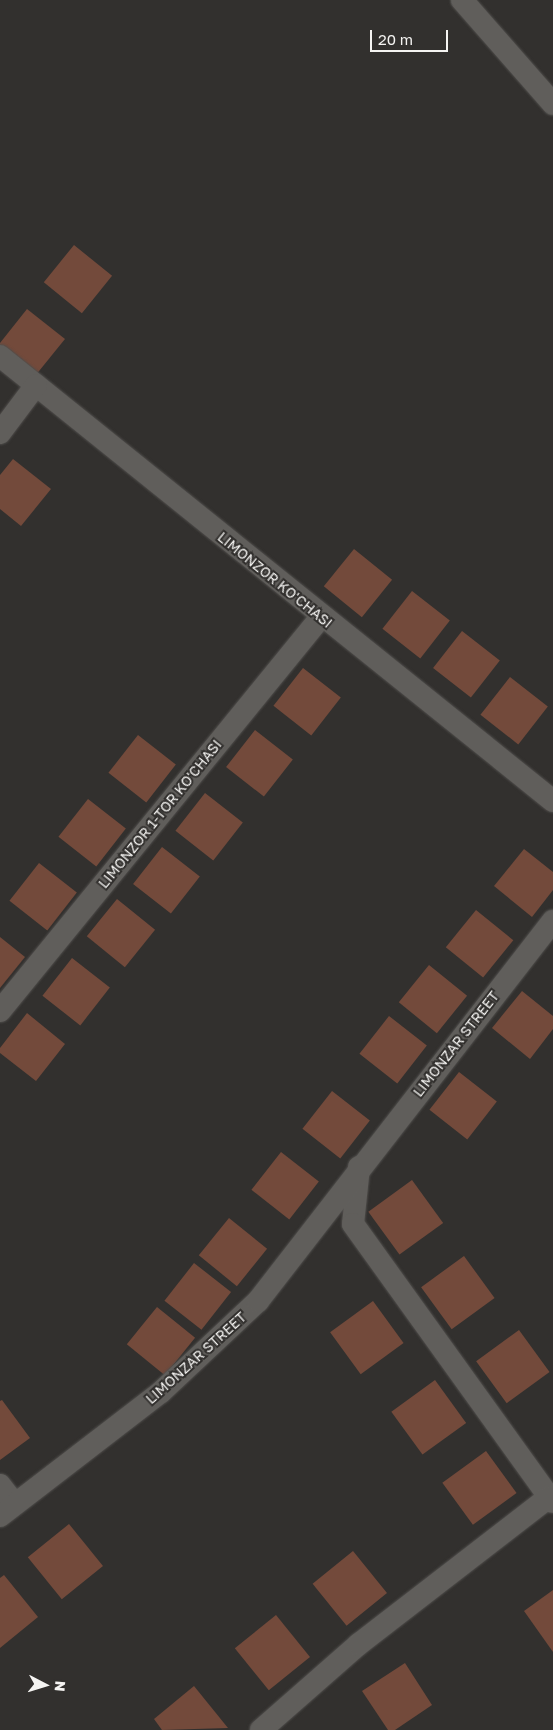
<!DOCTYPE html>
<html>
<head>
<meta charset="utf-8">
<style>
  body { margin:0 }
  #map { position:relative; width:553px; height:1730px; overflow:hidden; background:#32302e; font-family:"Golos Text",sans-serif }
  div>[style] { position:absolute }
  .building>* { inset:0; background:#734a3b; transform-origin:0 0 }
  .roads { filter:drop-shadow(0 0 1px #4f4d4b) drop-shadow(0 0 1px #4f4d4b) }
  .minor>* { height:22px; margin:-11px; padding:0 11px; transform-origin:11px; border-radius:11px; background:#605e5b }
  span { translate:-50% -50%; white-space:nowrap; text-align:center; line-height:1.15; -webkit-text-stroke:4px #32302e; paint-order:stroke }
  .street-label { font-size:14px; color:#f5f4f2 }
  .north { position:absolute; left:20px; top:1660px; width:50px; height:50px; -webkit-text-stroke:4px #32302e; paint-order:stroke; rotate:95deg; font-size:14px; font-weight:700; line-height:20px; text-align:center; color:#f5f4f2 }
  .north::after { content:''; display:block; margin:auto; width:18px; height:22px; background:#f5f4f2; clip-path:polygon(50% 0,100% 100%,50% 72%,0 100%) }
  .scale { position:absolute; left:370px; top:30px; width:78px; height:22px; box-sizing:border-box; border:2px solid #f5f4f2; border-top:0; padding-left:6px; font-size:15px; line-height:18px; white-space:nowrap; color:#f5f4f2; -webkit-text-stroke:4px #32302e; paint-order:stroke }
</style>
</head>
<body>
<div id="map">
  <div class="building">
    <i style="left:74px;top:245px;width:49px;height:48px;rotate:39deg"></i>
    <i style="clip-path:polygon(27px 309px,65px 339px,35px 376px,0 348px,0 343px)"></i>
    <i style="clip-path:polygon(13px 459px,51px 489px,21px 526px,0 509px,0 475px)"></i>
    <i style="left:354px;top:549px;width:49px;height:48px;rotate:39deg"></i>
    <i style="left:412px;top:591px;width:48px;height:48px;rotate:38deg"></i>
    <i style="left:462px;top:631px;width:48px;height:47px;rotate:38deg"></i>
    <i style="left:303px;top:668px;width:48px;height:48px;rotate:38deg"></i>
    <i style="left:510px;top:677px;width:48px;height:48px;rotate:38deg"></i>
    <i style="left:255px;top:730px;width:48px;height:47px;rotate:38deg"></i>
    <i style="left:138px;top:735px;width:48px;height:48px;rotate:38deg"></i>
    <i style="left:205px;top:793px;width:48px;height:48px;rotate:38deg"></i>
    <i style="left:88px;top:799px;width:48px;height:48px;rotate:38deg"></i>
    <i style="left:162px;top:847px;width:48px;height:47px;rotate:38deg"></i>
    <i style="clip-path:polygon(524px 849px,553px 872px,553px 890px,532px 917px,494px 886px)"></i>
    <i style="left:39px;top:863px;width:48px;height:48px;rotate:38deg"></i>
    <i style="left:117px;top:899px;width:49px;height:48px;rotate:39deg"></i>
    <i style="left:476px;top:910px;width:48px;height:48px;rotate:39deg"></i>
    <i style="clip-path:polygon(0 937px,25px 957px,0 988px)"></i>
    <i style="left:72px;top:958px;width:48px;height:48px;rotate:38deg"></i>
    <i style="left:429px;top:965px;width:49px;height:48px;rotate:39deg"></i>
    <i style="clip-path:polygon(522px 991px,553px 1016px,553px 1029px,530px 1059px,492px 1028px)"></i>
    <i style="clip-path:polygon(27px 1013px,65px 1044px,36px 1081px,0 1053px,0 1048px)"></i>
    <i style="left:389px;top:1016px;width:48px;height:48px;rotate:38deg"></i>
    <i style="left:459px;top:1072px;width:48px;height:48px;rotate:38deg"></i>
    <i style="left:332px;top:1091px;width:48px;height:48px;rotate:38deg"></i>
    <i style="left:281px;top:1152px;width:48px;height:48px;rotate:38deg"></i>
    <i style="left:412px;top:1180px;width:53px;height:54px;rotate:54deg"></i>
    <i style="left:229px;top:1218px;width:49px;height:48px;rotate:39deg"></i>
    <i style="left:464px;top:1256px;width:52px;height:53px;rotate:54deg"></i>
    <i style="left:194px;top:1263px;width:47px;height:48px;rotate:38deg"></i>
    <i style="left:373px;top:1301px;width:52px;height:53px;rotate:54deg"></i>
    <i style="left:157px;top:1307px;width:49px;height:48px;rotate:39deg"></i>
    <i style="left:519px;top:1330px;width:52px;height:53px;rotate:54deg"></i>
    <i style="left:435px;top:1380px;width:53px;height:54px;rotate:54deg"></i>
    <i style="clip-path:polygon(2px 1400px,30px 1438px,0 1460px,0 1401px)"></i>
    <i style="left:486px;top:1451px;width:52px;height:54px;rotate:54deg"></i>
    <i style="left:69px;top:1524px;width:54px;height:53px;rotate:51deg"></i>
    <i style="left:353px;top:1551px;width:54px;height:52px;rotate:51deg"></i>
    <i style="clip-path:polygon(4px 1575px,38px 1617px,0 1648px,0 1578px)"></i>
    <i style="clip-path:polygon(553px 1590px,553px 1652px,524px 1611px)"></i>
    <i style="left:276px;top:1615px;width:54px;height:53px;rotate:51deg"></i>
    <i style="clip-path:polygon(405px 1663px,432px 1705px,395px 1730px,388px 1730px,362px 1691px)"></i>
    <i style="clip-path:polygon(194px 1686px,228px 1728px,162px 1730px,154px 1719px)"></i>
  </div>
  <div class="roads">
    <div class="minor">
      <i style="left:462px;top:0;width:138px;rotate:48.8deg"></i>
      <i style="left:0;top:356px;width:710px;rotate:38.82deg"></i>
      <i style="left:0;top:433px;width:60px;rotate:-53.1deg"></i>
      <i style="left:0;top:1011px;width:508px;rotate:-50.83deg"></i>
      <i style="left:359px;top:1167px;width:57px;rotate:96deg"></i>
      <i style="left:353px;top:1224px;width:342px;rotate:54.3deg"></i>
      <i style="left:0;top:1485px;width:24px;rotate:52deg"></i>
      <i style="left:0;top:1516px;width:203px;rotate:-37.6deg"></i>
      <i style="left:161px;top:1392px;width:133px;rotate:-43.2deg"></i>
      <i style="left:258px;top:1301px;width:481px;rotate:-52.2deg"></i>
      <i style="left:261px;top:1730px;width:130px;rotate:-41.3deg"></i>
      <i style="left:359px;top:1644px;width:240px;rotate:-37.7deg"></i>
    </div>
  </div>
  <div class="street-label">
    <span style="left:275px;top:580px;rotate:39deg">LIMONZOR KO'CHASI</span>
    <span style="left:160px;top:814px;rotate:-51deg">LIMONZOR 1-TOR KO'CHASI</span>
    <span style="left:456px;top:1044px;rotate:-52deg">LIMONZAR STREET</span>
    <span style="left:196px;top:1358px;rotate:-42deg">LIMONZAR STREET</span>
  </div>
  <div class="north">N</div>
  <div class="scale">20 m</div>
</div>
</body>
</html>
